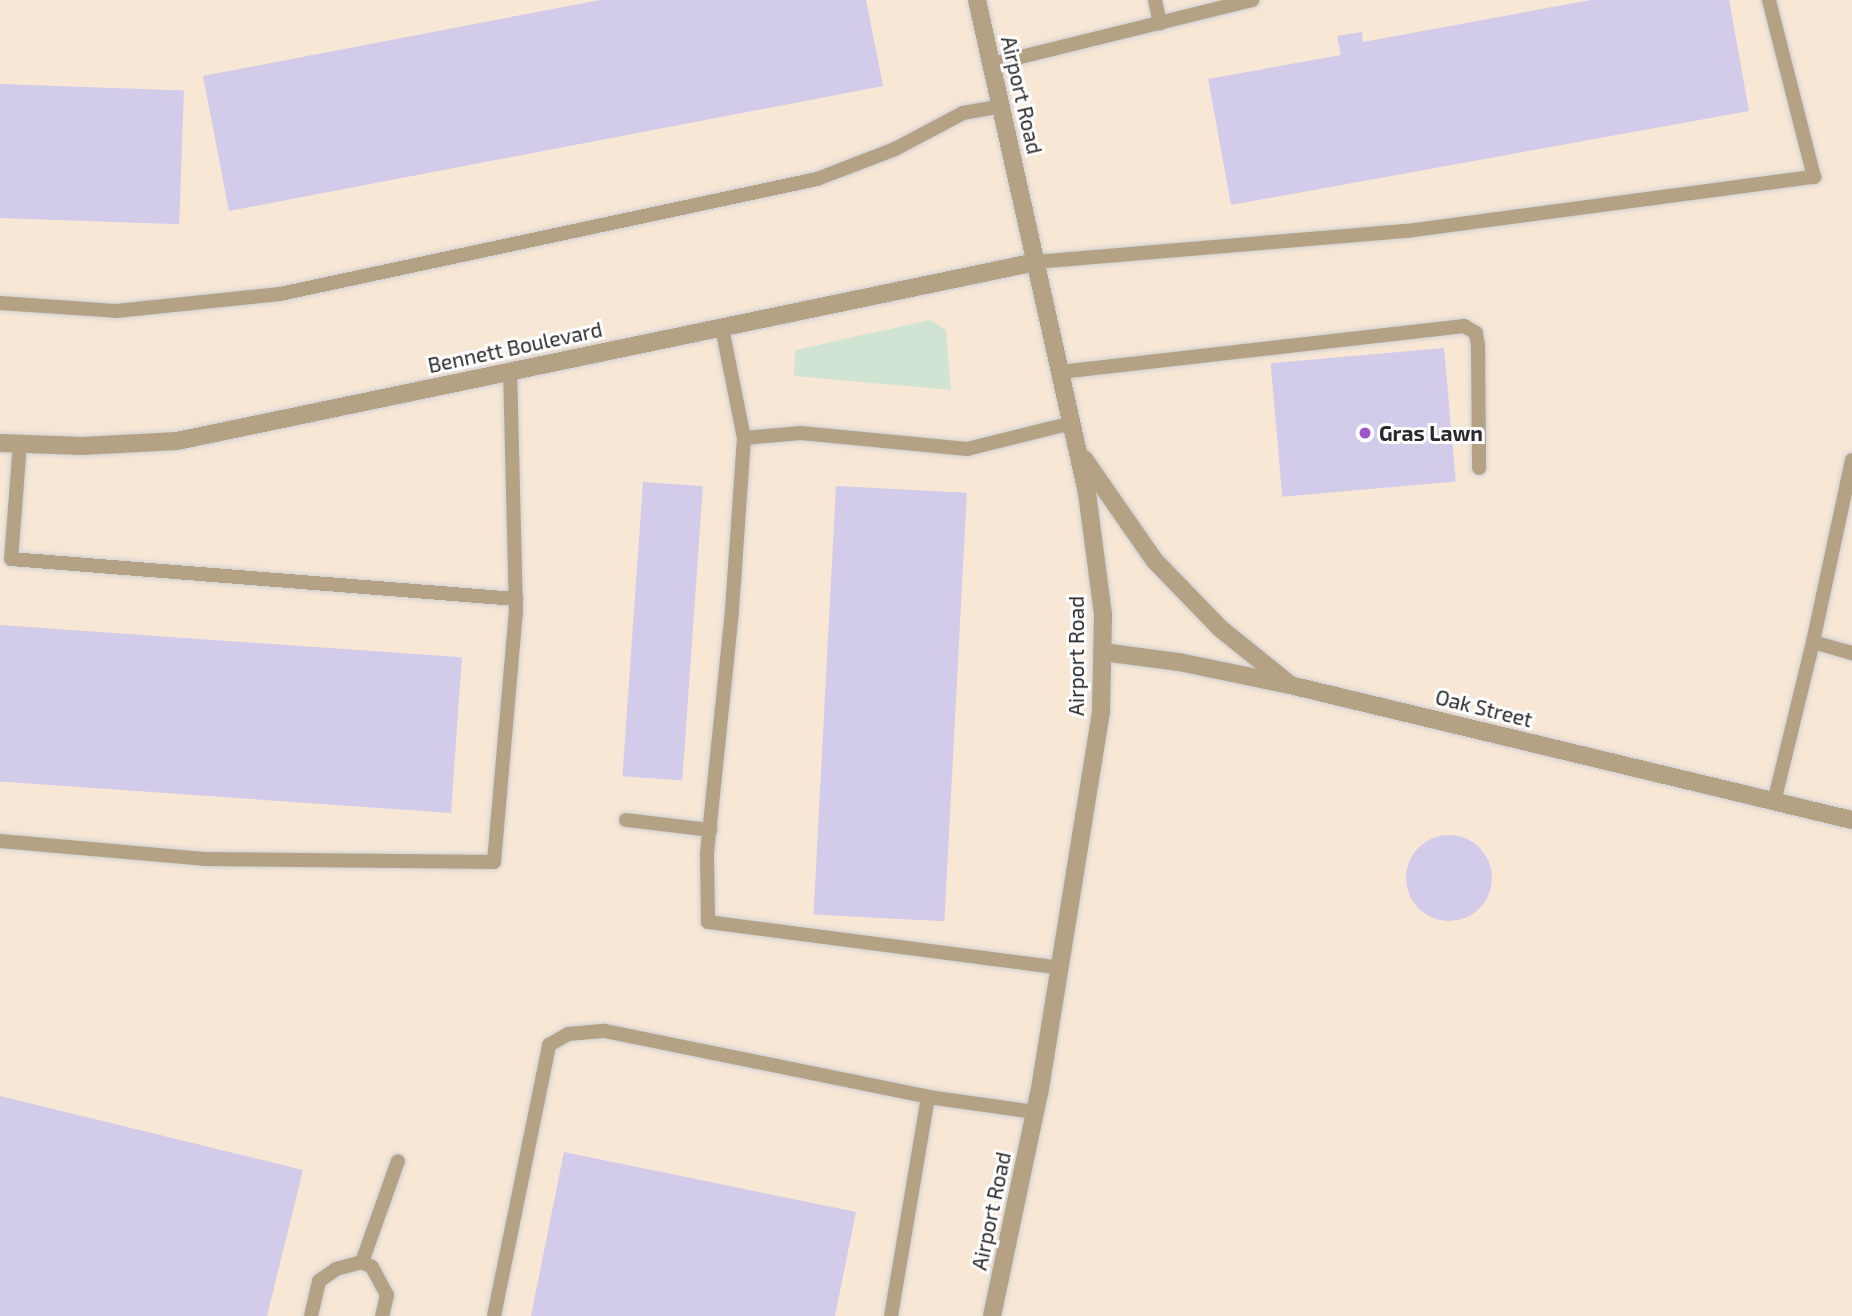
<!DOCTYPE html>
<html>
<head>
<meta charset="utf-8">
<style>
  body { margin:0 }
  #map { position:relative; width:1852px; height:1316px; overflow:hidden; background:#f2f4fa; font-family:"Exo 2",sans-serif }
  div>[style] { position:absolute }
  .industrial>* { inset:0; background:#f8e7d5; transform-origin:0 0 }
  .green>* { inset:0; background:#d1e4d3 }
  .building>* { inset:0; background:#d2cbe9; transform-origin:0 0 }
  .round { border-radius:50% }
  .roads { filter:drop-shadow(0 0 2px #ced0d5) drop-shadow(0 0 2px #ced0d5) }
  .service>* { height:14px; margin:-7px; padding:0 7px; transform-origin:7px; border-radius:7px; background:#b5a285 }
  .minor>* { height:18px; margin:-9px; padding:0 9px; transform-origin:9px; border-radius:9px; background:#b5a285 }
  .tertiary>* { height:18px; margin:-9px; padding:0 9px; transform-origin:9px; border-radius:9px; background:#b5a285 }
  .dots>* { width:19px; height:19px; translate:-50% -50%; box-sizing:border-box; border:4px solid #fff; border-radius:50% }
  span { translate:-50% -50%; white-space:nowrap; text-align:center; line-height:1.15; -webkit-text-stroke:6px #fff; paint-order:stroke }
  .street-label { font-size:21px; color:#2a2a2d }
  .poi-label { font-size:21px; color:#2a2a2d; font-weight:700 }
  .left { translate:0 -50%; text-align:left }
</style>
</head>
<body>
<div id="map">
  <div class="industrial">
    <i style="left:0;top:0;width:1852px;height:1316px"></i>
  </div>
  <div class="green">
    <i style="clip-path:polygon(930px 320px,946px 330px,951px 390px,794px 376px,795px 350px)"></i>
  </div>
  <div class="building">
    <i style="clip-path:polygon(600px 0,866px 0,883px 86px,229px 211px,203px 76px)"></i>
    <i style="clip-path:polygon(1591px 0,1729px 0,1749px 111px,1231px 205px,1208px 79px,1341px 55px,1337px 36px,1362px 32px,1363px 42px)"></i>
    <i style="left:0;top:84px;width:184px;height:134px;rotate:2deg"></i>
    <i style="left:1444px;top:348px;width:134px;height:174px;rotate:85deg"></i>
    <i style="left:643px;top:482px;width:60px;height:295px;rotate:4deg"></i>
    <i style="left:836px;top:486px;width:131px;height:429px;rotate:3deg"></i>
    <i style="left:0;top:625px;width:463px;height:156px;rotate:4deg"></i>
    <i class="round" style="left:1406px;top:835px;width:86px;height:86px"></i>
    <i style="clip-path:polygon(0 1096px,303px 1170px,267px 1316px,0 1316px)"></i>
    <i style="clip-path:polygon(564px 1152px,856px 1212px,835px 1316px,531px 1316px)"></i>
  </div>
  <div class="roads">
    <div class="service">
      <i style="left:1155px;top:0;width:24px;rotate:78deg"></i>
      <i style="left:992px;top:64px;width:268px;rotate:-13.8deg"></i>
      <i style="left:1036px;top:262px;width:372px;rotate:-4.8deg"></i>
      <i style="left:1407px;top:231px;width:411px;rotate:-7.6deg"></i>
      <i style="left:1814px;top:177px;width:183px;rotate:-104.3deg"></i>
      <i style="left:0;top:303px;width:116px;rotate:3.9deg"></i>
      <i style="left:116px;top:311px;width:165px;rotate:-5.9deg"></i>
      <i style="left:280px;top:294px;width:549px;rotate:-12.09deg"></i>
      <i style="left:817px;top:179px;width:84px;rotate:-21deg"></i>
      <i style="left:895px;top:149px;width:77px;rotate:-27.9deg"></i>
      <i style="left:963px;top:113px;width:39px;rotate:-10deg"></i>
      <i style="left:722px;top:328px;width:112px;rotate:78.7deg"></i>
      <i style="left:744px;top:438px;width:173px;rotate:94deg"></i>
      <i style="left:732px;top:611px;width:245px;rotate:95.9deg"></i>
      <i style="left:707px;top:855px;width:67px;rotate:89.1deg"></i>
      <i style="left:708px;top:922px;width:355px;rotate:7.4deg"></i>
      <i style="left:1060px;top:372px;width:407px;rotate:-6.5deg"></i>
      <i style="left:1464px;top:326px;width:14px;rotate:30deg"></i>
      <i style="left:1476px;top:333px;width:13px;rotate:81deg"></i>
      <i style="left:1478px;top:346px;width:122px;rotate:89.5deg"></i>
      <i style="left:744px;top:438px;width:57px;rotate:-5deg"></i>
      <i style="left:801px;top:433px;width:167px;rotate:5.5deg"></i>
      <i style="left:967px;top:449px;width:108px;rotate:-13.9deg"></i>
      <i style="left:20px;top:443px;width:116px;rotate:94.4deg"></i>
      <i style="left:11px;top:559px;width:507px;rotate:4.53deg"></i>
      <i style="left:1852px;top:460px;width:186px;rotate:102.1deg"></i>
      <i style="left:1813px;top:642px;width:41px;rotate:15.8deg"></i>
      <i style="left:1774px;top:802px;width:165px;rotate:-76.3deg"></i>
      <i style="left:626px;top:820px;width:85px;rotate:6.8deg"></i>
      <i style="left:0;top:841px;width:205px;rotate:5deg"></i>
      <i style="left:204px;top:859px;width:290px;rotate:0.6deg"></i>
      <i style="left:494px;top:862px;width:250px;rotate:-85deg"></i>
      <i style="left:516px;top:613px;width:242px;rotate:-91.4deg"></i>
      <i style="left:362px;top:1262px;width:107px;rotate:-70.4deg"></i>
      <i style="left:311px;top:1316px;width:36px;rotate:-77deg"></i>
      <i style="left:319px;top:1281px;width:21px;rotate:-35deg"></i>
      <i style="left:336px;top:1269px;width:27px;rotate:-15deg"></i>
      <i style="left:362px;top:1262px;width:11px;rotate:27deg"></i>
      <i style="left:372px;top:1267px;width:32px;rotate:62deg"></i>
      <i style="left:387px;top:1295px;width:22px;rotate:103deg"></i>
      <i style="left:494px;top:1316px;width:277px;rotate:-78.5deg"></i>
      <i style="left:549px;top:1045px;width:22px;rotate:-30deg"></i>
      <i style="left:568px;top:1034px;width:37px;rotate:-5deg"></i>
      <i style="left:605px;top:1031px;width:330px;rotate:11.5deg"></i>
      <i style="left:891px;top:1316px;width:222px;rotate:-80.4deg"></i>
      <i style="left:928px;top:1097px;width:108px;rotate:8deg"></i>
    </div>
    <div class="minor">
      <i style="left:0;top:443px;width:82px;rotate:2.1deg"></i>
      <i style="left:82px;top:446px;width:95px;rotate:-3deg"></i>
      <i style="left:177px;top:441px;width:877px;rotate:-11.77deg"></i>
    </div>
    <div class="tertiary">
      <i style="left:977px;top:0;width:505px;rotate:77.42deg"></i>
      <i style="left:1087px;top:493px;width:123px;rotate:82.5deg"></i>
      <i style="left:1103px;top:615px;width:97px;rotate:91.2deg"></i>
      <i style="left:1101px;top:712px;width:386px;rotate:99.2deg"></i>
      <i style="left:1039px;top:1093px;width:228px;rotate:101.9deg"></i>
      <i style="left:1084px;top:459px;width:124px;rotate:55.2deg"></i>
      <i style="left:1155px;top:561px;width:95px;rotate:45.9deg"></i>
      <i style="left:1221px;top:629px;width:86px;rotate:38.9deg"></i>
      <i style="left:1103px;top:652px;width:77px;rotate:7.5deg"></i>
      <i style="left:1179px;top:662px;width:113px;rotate:11.7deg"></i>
      <i style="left:1290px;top:685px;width:578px;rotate:13.51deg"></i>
    </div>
  </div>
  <div class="dots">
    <i style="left:1365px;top:433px;background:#9d54c7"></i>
  </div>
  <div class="street-label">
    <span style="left:1022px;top:95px;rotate:77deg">Airport Road</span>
    <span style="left:515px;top:347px;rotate:-12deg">Bennett Boulevard</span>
    <span style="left:1076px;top:656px;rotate:-90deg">Airport Road</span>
    <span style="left:1484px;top:708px;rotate:14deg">Oak Street</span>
    <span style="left:991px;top:1211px;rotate:-78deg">Airport Road</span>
  </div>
  <div class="poi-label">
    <span class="left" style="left:1379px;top:433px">Gras Lawn</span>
  </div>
</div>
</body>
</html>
